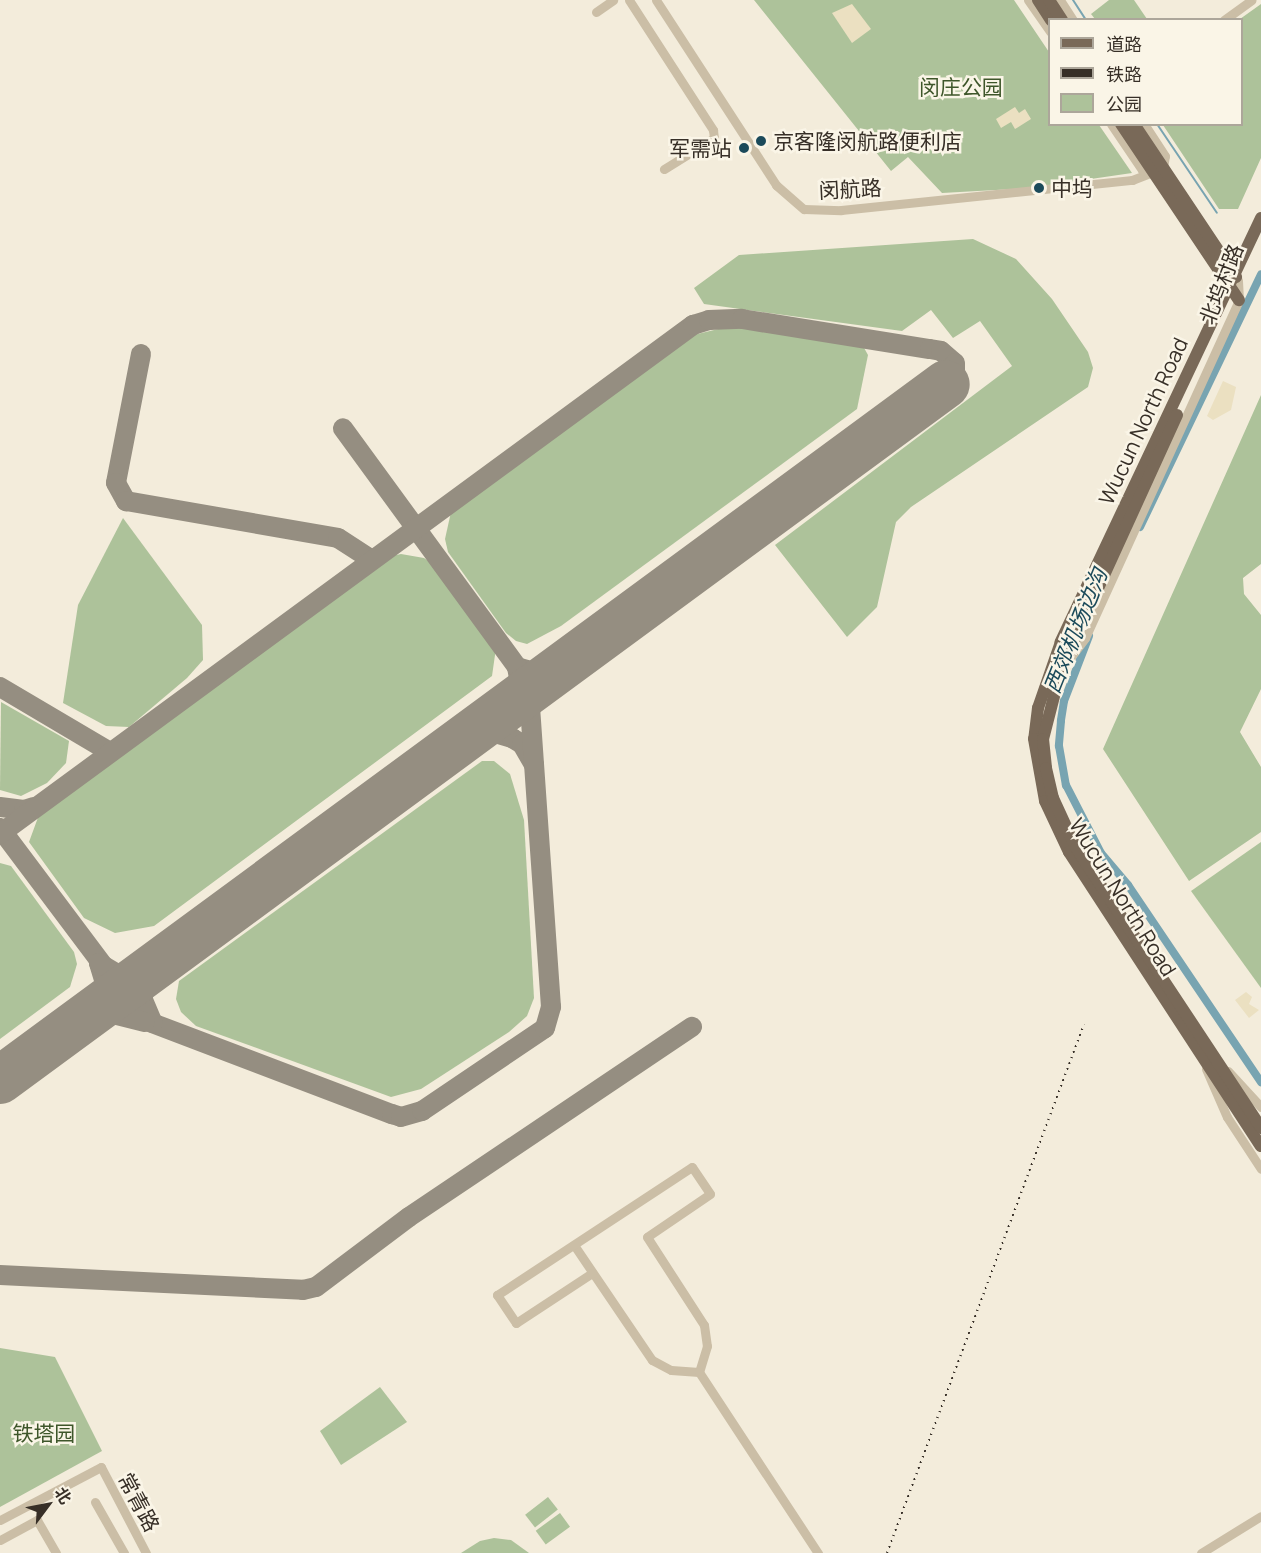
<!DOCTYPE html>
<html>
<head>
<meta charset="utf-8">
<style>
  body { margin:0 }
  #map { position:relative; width:1261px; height:1553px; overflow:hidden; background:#f3ecdb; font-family:Manrope,"Noto Sans SC",sans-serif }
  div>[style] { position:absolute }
  .green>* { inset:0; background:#adc29a; transform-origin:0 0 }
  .plaza>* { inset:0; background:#ebe0c1 }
  .stream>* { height:2px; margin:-1px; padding:0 1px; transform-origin:1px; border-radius:1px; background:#78a4b1 }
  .canal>* { height:8px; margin:-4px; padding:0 4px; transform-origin:4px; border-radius:4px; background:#78a4b1 }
  .taxiway>* { height:20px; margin:-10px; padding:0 10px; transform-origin:10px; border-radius:10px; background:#958e81 }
  .runway>* { height:48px; margin:-24px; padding:0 24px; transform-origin:24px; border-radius:24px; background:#958e81 }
  .minor>* { height:9px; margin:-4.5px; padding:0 4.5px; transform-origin:4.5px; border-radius:4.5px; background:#cbbea6 }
  .major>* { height:12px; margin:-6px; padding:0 6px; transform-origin:6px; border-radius:6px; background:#796958 }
  .rail>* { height:2px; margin-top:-1px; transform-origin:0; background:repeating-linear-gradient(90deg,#372f27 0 1.5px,transparent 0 6px) }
  .dots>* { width:16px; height:16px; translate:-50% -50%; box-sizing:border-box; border:3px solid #faf5e7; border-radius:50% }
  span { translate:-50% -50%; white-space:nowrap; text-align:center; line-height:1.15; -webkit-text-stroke:5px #faf5e7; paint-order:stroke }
  .park-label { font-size:21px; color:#3e562a }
  .poi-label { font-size:21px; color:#372f27 }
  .left { translate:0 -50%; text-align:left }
  .right { translate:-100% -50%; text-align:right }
  .street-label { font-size:21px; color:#372f27 }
  .water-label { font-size:22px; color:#1b4a5a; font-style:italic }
  .legend { position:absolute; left:1048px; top:18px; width:195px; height:108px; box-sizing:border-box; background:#faf5e7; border:2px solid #aca69a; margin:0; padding:8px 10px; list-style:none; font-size:18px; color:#372f27 }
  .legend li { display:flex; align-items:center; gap:12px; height:30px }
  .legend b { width:30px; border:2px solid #aca69a }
  .north { position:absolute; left:18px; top:1475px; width:60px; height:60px; -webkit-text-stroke:4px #faf5e7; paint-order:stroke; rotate:58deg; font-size:16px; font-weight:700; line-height:24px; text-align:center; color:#372f27 }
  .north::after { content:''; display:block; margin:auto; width:21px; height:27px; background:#372f27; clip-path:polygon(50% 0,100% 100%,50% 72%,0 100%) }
</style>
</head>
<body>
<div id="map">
  <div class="green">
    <i style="clip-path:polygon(754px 0,1014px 0,1049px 52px,1050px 124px,1099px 125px,1132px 173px,1029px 188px,942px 193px,908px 157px,891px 171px)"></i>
    <i style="clip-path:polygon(1109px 0,1134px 0,1147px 19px,1095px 19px,1091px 14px)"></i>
    <i style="clip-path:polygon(1261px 4px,1261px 158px,1238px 209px,1219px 209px,1163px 125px,1242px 124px,1240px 19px)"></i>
    <i style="clip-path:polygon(973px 239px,1016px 259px,1052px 299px,1088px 352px,1093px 368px,1088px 387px,911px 507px,896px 522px,877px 607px,847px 637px,775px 545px,1012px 366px,980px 321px,953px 338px,931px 310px,902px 331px,704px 304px,694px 288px,739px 255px)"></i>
    <i style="clip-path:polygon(739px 324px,863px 346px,868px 355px,857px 409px,561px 626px,527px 644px,516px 641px,506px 633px,448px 552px,445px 539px,451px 512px,685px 337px)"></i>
    <i style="clip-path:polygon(1261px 395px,1261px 564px,1243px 578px,1244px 594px,1261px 615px,1261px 689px,1240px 732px,1261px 767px,1261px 832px,1189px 881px,1103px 749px)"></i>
    <i style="clip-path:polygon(123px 518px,202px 625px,203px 660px,187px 678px,129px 727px,106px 726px,63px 703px,78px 605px)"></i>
    <i style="clip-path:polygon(401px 554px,424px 558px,434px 565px,496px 648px,492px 676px,154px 926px,115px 933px,84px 918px,29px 842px,40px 812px,150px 735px,387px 557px)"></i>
    <i style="clip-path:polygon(1px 702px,69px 741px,66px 763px,47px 783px,21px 796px,0 790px)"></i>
    <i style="clip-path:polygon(482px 761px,494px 761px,510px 774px,524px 820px,534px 998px,527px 1016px,509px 1032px,421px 1089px,391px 1097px,196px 1026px,181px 1012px,176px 999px,179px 981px)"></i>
    <i style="clip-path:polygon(1261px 842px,1261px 988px,1191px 891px)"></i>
    <i style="clip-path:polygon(0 863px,11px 866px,74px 952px,77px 964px,70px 987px,0 1039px)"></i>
    <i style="clip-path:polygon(0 1348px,55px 1357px,102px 1451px,0 1507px)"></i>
    <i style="clip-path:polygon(380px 1387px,407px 1422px,341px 1465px,320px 1431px)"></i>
    <i style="left:548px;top:1497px;width:16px;height:29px;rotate:52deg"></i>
    <i style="left:560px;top:1513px;width:17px;height:30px;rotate:54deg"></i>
    <i style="clip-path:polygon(494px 1538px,511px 1540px,529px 1553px,461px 1553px,480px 1541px)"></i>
  </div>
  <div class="plaza">
    <i style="clip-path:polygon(852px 4px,871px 29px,852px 43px,832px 13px)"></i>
    <i style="clip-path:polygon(1015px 107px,1019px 113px,1025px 109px,1031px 119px,1015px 129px,1011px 122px,1001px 128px,996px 119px)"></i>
    <i style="clip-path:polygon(1223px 381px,1236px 387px,1231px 410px,1213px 420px,1207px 416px)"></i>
    <i style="clip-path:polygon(1246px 992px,1252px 997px,1249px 1004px,1259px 1010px,1249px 1018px,1235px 1000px)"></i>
  </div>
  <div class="stream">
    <i style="left:1073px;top:0;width:24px;rotate:57deg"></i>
    <i style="left:1157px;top:124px;width:107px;rotate:56deg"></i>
  </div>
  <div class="canal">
    <i style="left:1140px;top:527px;width:280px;rotate:-64.4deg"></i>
    <i style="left:1089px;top:636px;width:70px;rotate:111deg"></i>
    <i style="left:1064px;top:701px;width:20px;rotate:99deg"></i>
    <i style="left:1061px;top:721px;width:25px;rotate:95deg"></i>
    <i style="left:1059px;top:746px;width:40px;rotate:80deg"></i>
    <i style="left:1066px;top:785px;width:76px;rotate:62.8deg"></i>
    <i style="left:1101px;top:853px;width:42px;rotate:49.8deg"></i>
    <i style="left:1128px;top:885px;width:238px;rotate:56deg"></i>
  </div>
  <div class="taxiway">
    <i style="left:141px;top:354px;width:131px;rotate:101deg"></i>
    <i style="left:116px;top:483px;width:21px;rotate:61deg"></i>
    <i style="left:126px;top:501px;width:215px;rotate:9.9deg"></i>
    <i style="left:338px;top:538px;width:38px;rotate:33deg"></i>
    <i style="left:0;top:687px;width:128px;rotate:30.6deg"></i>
    <i style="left:509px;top:706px;width:25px;rotate:-63deg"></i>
    <i style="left:520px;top:684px;width:17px;rotate:-100deg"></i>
    <i style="left:517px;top:667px;width:22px;rotate:16deg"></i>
    <i style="left:538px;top:673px;width:19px;rotate:-6deg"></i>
    <i style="left:467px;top:737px;width:31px;rotate:-6deg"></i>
    <i style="left:498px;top:734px;width:15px;rotate:16deg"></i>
    <i style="left:512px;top:738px;width:12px;rotate:31deg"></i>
    <i style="left:522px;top:744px;width:24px;rotate:60deg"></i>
    <i style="left:0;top:807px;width:24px;rotate:7deg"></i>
    <i style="left:24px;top:810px;width:10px;rotate:-17deg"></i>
    <i style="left:0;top:828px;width:240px;rotate:53.1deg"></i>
    <i style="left:144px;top:1020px;width:265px;rotate:20.8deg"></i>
    <i style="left:392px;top:1114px;width:9px;rotate:18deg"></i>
    <i style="left:401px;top:1117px;width:22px;rotate:-16deg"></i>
    <i style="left:422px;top:1111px;width:148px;rotate:-34deg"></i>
    <i style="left:545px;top:1028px;width:22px;rotate:-74deg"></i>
    <i style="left:551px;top:1007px;width:326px;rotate:-94deg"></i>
    <i style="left:528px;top:682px;width:314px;rotate:-126.1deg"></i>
    <i style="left:0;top:834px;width:860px;rotate:-36.3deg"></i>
    <i style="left:693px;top:325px;width:17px;rotate:-17deg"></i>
    <i style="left:709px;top:320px;width:33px;rotate:-2deg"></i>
    <i style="left:742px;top:319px;width:190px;rotate:9.1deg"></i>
    <i style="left:930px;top:349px;width:11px;rotate:10deg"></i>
    <i style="left:941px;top:351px;width:18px;rotate:41deg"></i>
    <i style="left:955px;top:363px;width:13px;rotate:90deg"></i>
    <i style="left:955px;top:376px;width:12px;rotate:138deg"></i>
    <i style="left:92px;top:1013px;width:17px;rotate:-54deg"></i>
    <i style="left:102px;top:999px;width:16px;rotate:-79deg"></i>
    <i style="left:105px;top:983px;width:21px;rotate:-107deg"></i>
    <i style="left:99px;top:963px;width:26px;rotate:31deg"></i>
    <i style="left:121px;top:976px;width:15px"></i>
    <i style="left:136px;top:976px;width:19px;rotate:-25deg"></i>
    <i style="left:153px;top:968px;width:22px;rotate:117deg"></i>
    <i style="left:143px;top:988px;width:12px;rotate:90deg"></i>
    <i style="left:143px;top:1000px;width:25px;rotate:67deg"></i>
    <i style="left:76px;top:1024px;width:35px;rotate:-18deg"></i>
    <i style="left:109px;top:1013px;width:37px;rotate:14deg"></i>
    <i style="left:0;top:1275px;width:303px;rotate:2.8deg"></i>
    <i style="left:303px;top:1290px;width:13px;rotate:-13deg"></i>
    <i style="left:316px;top:1287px;width:116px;rotate:-37deg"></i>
    <i style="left:409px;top:1217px;width:341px;rotate:-33.9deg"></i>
  </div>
  <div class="runway">
    <i style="left:0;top:1080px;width:1174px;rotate:-36.34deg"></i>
  </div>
  <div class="minor">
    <i style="left:629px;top:0;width:155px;rotate:57.1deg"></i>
    <i style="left:713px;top:130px;width:8px;rotate:83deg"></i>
    <i style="left:714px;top:138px;width:59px;rotate:148.2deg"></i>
    <i style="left:656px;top:0;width:221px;rotate:57deg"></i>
    <i style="left:776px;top:185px;width:37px;rotate:41deg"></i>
    <i style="left:804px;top:209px;width:37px;rotate:2deg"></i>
    <i style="left:841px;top:210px;width:293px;rotate:-5.9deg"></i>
    <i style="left:1132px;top:180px;width:33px;rotate:-21deg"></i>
    <i style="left:1163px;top:168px;width:12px;rotate:-81deg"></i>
    <i style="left:1165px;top:156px;width:38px;rotate:-123deg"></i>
    <i style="left:1028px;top:0;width:39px;rotate:55deg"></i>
    <i style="left:1060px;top:0;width:24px;rotate:57deg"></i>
    <i style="left:596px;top:12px;width:21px;rotate:-35deg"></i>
    <i style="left:1224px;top:20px;width:34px;rotate:-36deg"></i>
    <i style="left:1111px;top:124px;width:55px;rotate:56deg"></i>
    <i style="left:1142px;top:170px;width:11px;rotate:15deg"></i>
    <i style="left:1070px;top:658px;width:25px;rotate:-53deg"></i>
    <i style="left:1085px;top:638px;width:371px;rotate:-65.5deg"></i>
    <i style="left:1239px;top:300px;width:20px;rotate:-93deg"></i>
    <i style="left:1206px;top:1069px;width:52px;rotate:66.4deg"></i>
    <i style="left:1227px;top:1117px;width:62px;rotate:56.8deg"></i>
    <i style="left:1228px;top:1071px;width:49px;rotate:47.5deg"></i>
    <i style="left:574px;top:1245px;width:139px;rotate:55.9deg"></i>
    <i style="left:652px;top:1360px;width:21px;rotate:28deg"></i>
    <i style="left:671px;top:1370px;width:28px;rotate:4deg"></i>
    <i style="left:592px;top:1273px;width:91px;rotate:146.7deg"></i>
    <i style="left:516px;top:1323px;width:34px;rotate:-124deg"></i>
    <i style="left:497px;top:1295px;width:233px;rotate:-33.3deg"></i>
    <i style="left:692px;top:1167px;width:32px;rotate:56deg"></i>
    <i style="left:710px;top:1194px;width:76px;rotate:145.7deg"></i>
    <i style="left:647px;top:1237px;width:105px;rotate:57.1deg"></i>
    <i style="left:704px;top:1325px;width:21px;rotate:82deg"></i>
    <i style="left:707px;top:1346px;width:27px;rotate:107deg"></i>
    <i style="left:699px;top:1372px;width:217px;rotate:56.7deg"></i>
    <i style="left:95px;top:1502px;width:59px;rotate:60.4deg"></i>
    <i style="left:0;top:1520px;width:114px;rotate:-27.7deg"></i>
    <i style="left:101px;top:1467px;width:97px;rotate:62.4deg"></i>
    <i style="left:0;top:1540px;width:42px;rotate:-28.4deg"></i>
    <i style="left:37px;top:1520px;width:38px;rotate:60deg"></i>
    <i style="left:1201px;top:1553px;width:70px;rotate:-31.7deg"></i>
  </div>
  <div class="major">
    <i style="left:1038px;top:0;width:24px;rotate:57deg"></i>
    <i style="left:1049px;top:0;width:24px;rotate:57deg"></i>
    <i style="left:1121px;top:124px;width:212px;rotate:56.2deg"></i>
    <i style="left:1134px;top:124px;width:184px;rotate:56.3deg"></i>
    <i style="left:1261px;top:218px;width:469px;rotate:115.3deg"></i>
    <i style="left:1061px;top:642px;width:70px;rotate:109.2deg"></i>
    <i style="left:1038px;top:708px;width:31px;rotate:97deg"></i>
    <i style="left:1034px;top:739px;width:63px;rotate:79.9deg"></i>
    <i style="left:1045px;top:801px;width:56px;rotate:64.8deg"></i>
    <i style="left:1069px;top:852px;width:351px;rotate:56.9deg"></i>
    <i style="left:1177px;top:415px;width:279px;rotate:114.5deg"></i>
    <i style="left:1061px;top:669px;width:72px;rotate:104.4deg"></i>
    <i style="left:1043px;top:739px;width:29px;rotate:84deg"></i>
    <i style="left:1046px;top:768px;width:31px;rotate:77deg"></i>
    <i style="left:1053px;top:798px;width:55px;rotate:65.3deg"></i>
    <i style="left:1076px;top:848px;width:336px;rotate:56.5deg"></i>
  </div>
  <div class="rail">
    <i style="left:887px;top:1553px;width:564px;rotate:-69.57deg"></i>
  </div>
  <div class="dots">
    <i style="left:761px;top:141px;background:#1b4a5a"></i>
    <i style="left:744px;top:148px;background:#1b4a5a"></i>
    <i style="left:1039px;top:188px;background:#1b4a5a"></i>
  </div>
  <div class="park-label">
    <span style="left:961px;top:87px">闵庄公园</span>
    <span style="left:44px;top:1433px">铁塔园</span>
  </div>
  <div class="poi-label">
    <span class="left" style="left:773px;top:141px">京客隆闵航路便利店</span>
    <span class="right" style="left:732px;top:148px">军需站</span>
    <span class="left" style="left:1051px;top:188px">中坞</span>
  </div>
  <div class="street-label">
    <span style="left:850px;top:189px;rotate:-3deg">闵航路</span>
    <span style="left:1221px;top:284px;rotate:-69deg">北坞村路</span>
    <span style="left:1143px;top:421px;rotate:-65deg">Wucun North Road</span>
    <span style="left:1123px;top:897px;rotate:58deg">Wucun North Road</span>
    <span style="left:139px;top:1502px;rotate:62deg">常青路</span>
  </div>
  <div class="water-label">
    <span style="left:1076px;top:631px;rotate:-68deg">西郊机场边沟</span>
  </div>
  <ul class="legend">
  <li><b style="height:8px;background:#796958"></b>道路</li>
  <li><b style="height:8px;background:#372f27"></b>铁路</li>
  <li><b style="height:16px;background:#adc29a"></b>公园</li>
  </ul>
  <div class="north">北</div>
</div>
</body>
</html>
